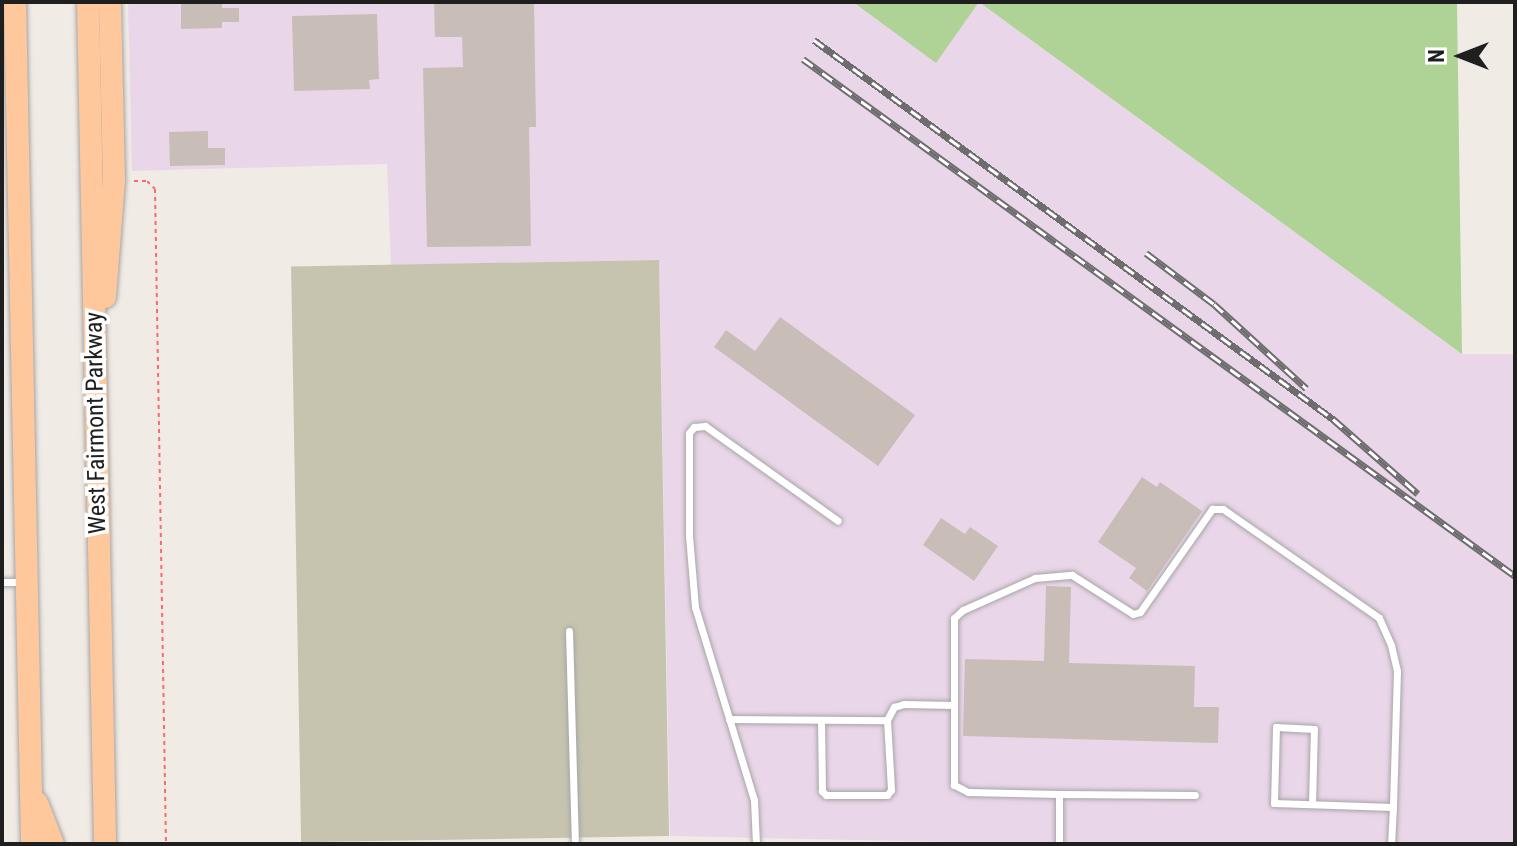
<!DOCTYPE html>
<html>
<head>
<meta charset="utf-8">
<style>
  body { margin:0 }
  #map { position:relative; width:1517px; height:846px; overflow:hidden; background:#f1ebe5; font-family:"Roboto Condensed",sans-serif }
  div>[style] { position:absolute }
  .industrial>* { inset:0; background:#ead6e9 }
  .construction>* { inset:0; background:#c6c4af; transform-origin:0 0 }
  .forest>* { inset:0; background:#afd396 }
  .building>* { inset:0; background:#c9bdb8 }
  .path>* { height:2px; margin-top:-1px; transform-origin:0; background:repeating-linear-gradient(90deg,#ff686a 0 4px,transparent 0 8px) }
  .roads { filter:drop-shadow(0 0 2px #a6a6a6) drop-shadow(0 0 2px #a6a6a6) }
  .service>* { height:7px; margin:-3.5px; padding:0 3.5px; transform-origin:3.5px; border-radius:3.5px; background:#fff }
  .primary>* { height:22px; margin:-11px; padding:0 11px; transform-origin:11px; border-radius:11px; background:#ffc89c }
  .rail>* { height:7px; margin-top:-3.5px; transform-origin:0; background:repeating-linear-gradient(90deg,#fff 0 12px,#6d6d6d 0 24px); box-sizing:border-box; border-block:2px solid #6d6d6d }
  span { translate:-50% -50%; white-space:nowrap; text-align:center; line-height:1.15; -webkit-text-stroke:7px #fff; paint-order:stroke }
  .street-label { font-size:24px; color:#1f1f1f }
  .frame { position:absolute; inset:0; border:4px solid #1f1f1f; pointer-events:none }
  .north { position:absolute; left:1421px; top:16px; width:80px; height:80px; -webkit-text-stroke:6px #fff; paint-order:stroke; rotate:270deg; font-size:22px; font-weight:700; line-height:32px; text-align:center; color:#1f1f1f }
  .north::after { content:''; display:block; margin:auto; width:28px; height:36px; background:#1f1f1f; clip-path:polygon(50% 0,100% 100%,50% 72%,0 100%) }
</style>
</head>
<body>
<div id="map">
  <div class="industrial">
    <i style="clip-path:polygon(128px 2px,853px 2px,936px 62px,979px 2px,1462px 354px,1515px 354px,1515px 844px,1042px 844px,670px 836px,659px 260px,391px 265px,387px 164px,132px 171px)"></i>
  </div>
  <div class="construction">
    <i style="left:659px;top:260px;width:576px;height:368px;rotate:89deg"></i>
  </div>
  <div class="forest">
    <i style="clip-path:polygon(853px 2px,979px 2px,936px 63px)"></i>
    <i style="clip-path:polygon(979px 2px,1457px 2px,1462px 354px)"></i>
  </div>
  <div class="building">
    <i style="clip-path:polygon(222px 2px,222px 8px,239px 8px,239px 22px,222px 22px,222px 28px,181px 29px,181px 3px)"></i>
    <i style="clip-path:polygon(434px 2px,534px 2px,536px 127px,529px 127px,531px 246px,427px 247px,423px 68px,463px 67px,462px 37px,435px 37px)"></i>
    <i style="clip-path:polygon(377px 14px,379px 79px,369px 80px,370px 89px,294px 91px,292px 16px)"></i>
    <i style="clip-path:polygon(208px 131px,208px 148px,225px 148px,225px 165px,170px 166px,169px 132px)"></i>
    <i style="clip-path:polygon(780px 317px,915px 415px,878px 466px,714px 347px,726px 330px,755px 351px)"></i>
    <i style="clip-path:polygon(1142px 477px,1157px 487px,1160px 482px,1202px 511px,1147px 591px,1129px 578px,1136px 568px,1098px 542px)"></i>
    <i style="clip-path:polygon(941px 518px,965px 534px,970px 527px,998px 546px,974px 581px,923px 545px)"></i>
    <i style="clip-path:polygon(1046px 586px,1071px 587px,1069px 663px,1195px 666px,1194px 707px,1219px 707px,1218px 743px,963px 736px,965px 659px,1044px 661px)"></i>
  </div>
  <div class="path">
    <i style="left:134px;top:181px;width:13px"></i>
    <i style="left:147px;top:181px;width:11px;rotate:45deg"></i>
    <i style="left:155px;top:189px;width:655px;rotate:89.04deg"></i>
  </div>
  <div class="roads">
    <div class="service">
      <i style="left:2px;top:582px;width:22px"></i>
      <i style="left:569px;top:631px;width:213px;rotate:88.4deg"></i>
      <i style="left:729px;top:719px;width:158px;rotate:0.4deg"></i>
      <i style="left:887px;top:720px;width:70px;rotate:86.7deg"></i>
      <i style="left:891px;top:790px;width:6px;rotate:129deg"></i>
      <i style="left:887px;top:795px;width:61px;rotate:180deg"></i>
      <i style="left:826px;top:795px;width:6px;rotate:-135deg"></i>
      <i style="left:822px;top:791px;width:71px;rotate:-90.8deg"></i>
      <i style="left:887px;top:720px;width:15px;rotate:-62deg"></i>
      <i style="left:894px;top:707px;width:10px;rotate:-17deg"></i>
      <i style="left:904px;top:704px;width:50px;rotate:1.1deg"></i>
      <i style="left:1059px;top:794px;width:136px;rotate:0.4deg"></i>
      <i style="left:1312px;top:804px;width:75px;rotate:-88.5deg"></i>
      <i style="left:1314px;top:729px;width:38px;rotate:-177deg"></i>
      <i style="left:1276px;top:727px;width:76px;rotate:91.5deg"></i>
      <i style="left:1274px;top:803px;width:119px;rotate:1.9deg"></i>
      <i style="left:1393px;top:807px;width:37px;rotate:93deg"></i>
      <i style="left:756px;top:844px;width:44px;rotate:-92.6deg"></i>
      <i style="left:754px;top:800px;width:202px;rotate:-107deg"></i>
      <i style="left:695px;top:607px;width:72px;rotate:-94.8deg"></i>
      <i style="left:689px;top:535px;width:102px;rotate:-90deg"></i>
      <i style="left:689px;top:433px;width:8px;rotate:-50deg"></i>
      <i style="left:694px;top:427px;width:11px;rotate:-5deg"></i>
      <i style="left:705px;top:426px;width:163px;rotate:35.5deg"></i>
      <i style="left:1059px;top:844px;width:50px;rotate:-90deg"></i>
      <i style="left:1059px;top:794px;width:91px;rotate:-178.7deg"></i>
      <i style="left:968px;top:792px;width:16px;rotate:-153deg"></i>
      <i style="left:954px;top:785px;width:167px;rotate:-90deg"></i>
      <i style="left:954px;top:618px;width:12px;rotate:-42deg"></i>
      <i style="left:963px;top:610px;width:79px;rotate:-24deg"></i>
      <i style="left:1035px;top:578px;width:37px;rotate:-5deg"></i>
      <i style="left:1072px;top:575px;width:72px;rotate:32.6deg"></i>
      <i style="left:1133px;top:614px;width:7px;rotate:-16deg"></i>
      <i style="left:1140px;top:612px;width:126px;rotate:-55deg"></i>
      <i style="left:1212px;top:509px;width:11px"></i>
      <i style="left:1223px;top:509px;width:190px;rotate:34.9deg"></i>
      <i style="left:1379px;top:618px;width:30px;rotate:66deg"></i>
      <i style="left:1391px;top:645px;width:27px;rotate:77deg"></i>
      <i style="left:1397px;top:671px;width:136px;rotate:91.7deg"></i>
    </div>
    <div class="primary">
      <i style="left:15px;top:2px;width:842px;rotate:88.84deg"></i>
      <i style="left:88px;top:2px;width:842px;rotate:88.84deg"></i>
      <i style="left:105px;top:297px;width:116px;rotate:-85.6deg"></i>
      <i style="left:114px;top:181px;width:179px;rotate:-91.3deg"></i>
      <i style="left:37px;top:803px;width:44px;rotate:68.7deg"></i>
    </div>
  </div>
  <div class="rail">
    <i style="left:814px;top:40px;width:643px;rotate:36.14deg"></i>
    <i style="left:1333px;top:419px;width:113px;rotate:41.4deg"></i>
    <i style="left:803px;top:59px;width:880px;rotate:35.98deg"></i>
    <i style="left:1146px;top:253px;width:85px;rotate:36.9deg"></i>
    <i style="left:1214px;top:304px;width:125px;rotate:42.4deg"></i>
  </div>
  <div class="street-label">
    <span style="left:96px;top:423px;rotate:-91deg">West Fairmont Parkway</span>
  </div>
  <div class="frame"></div>
  <div class="north">N</div>
</div>
</body>
</html>
